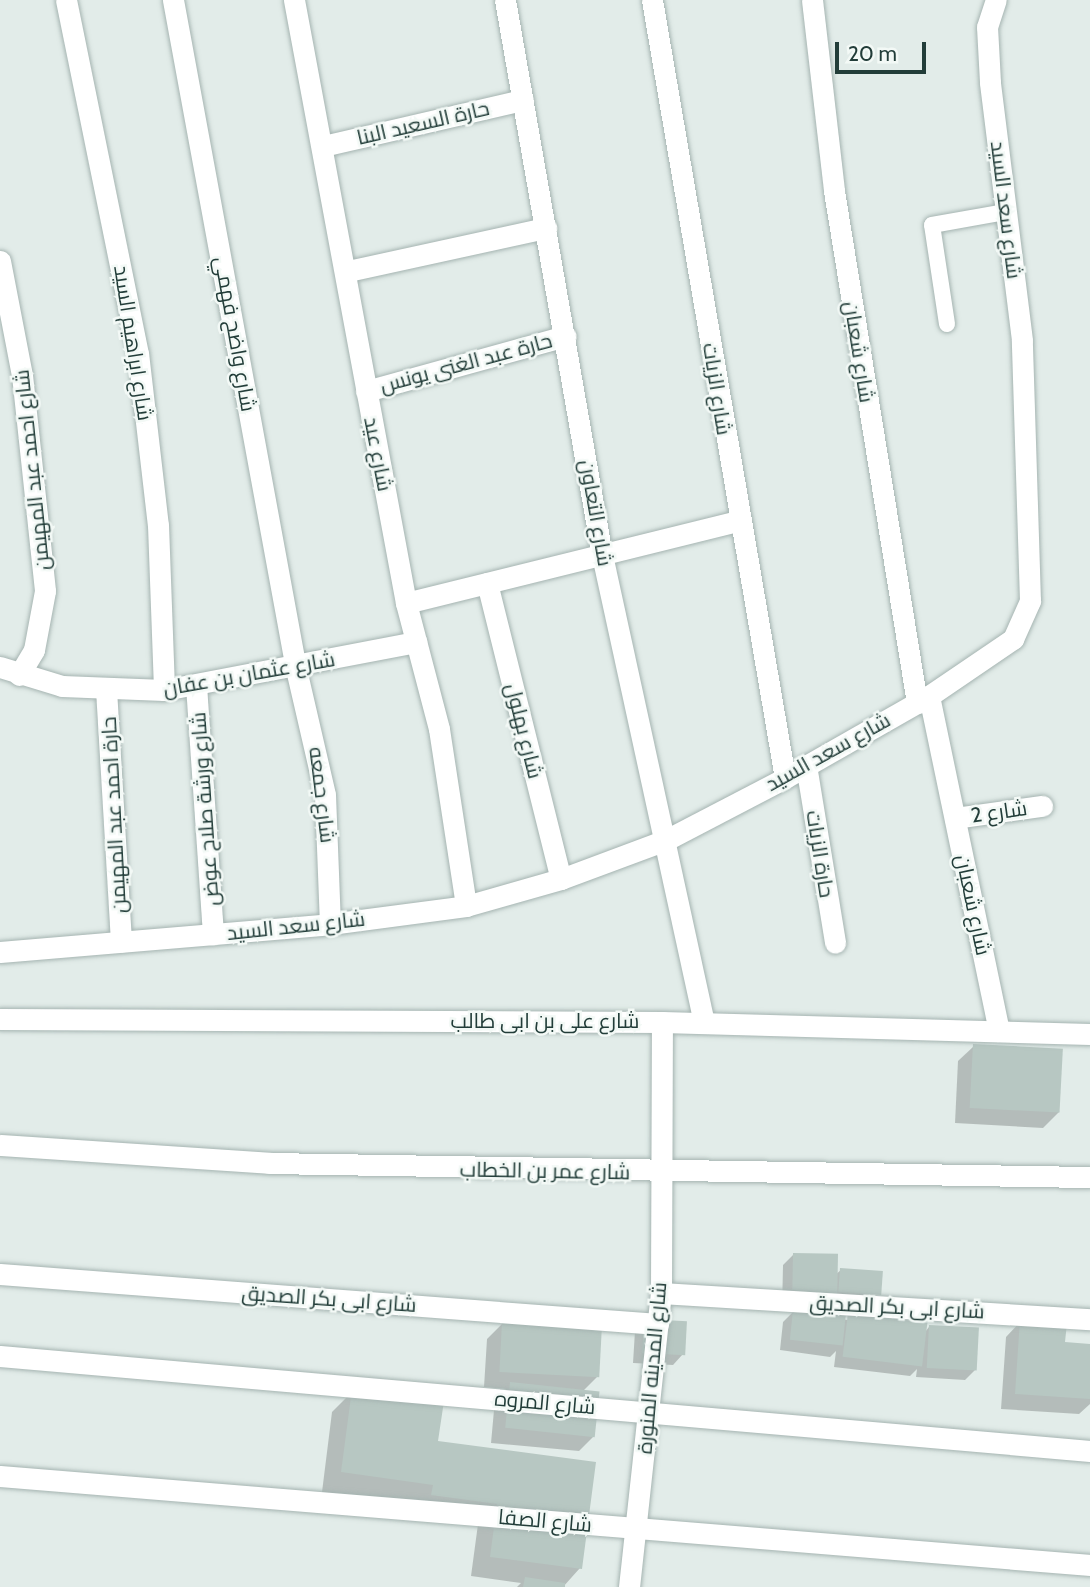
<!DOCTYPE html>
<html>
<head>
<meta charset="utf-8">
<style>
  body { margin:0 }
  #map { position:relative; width:1090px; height:1587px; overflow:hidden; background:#e2ece9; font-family:Cabin,Cairo,sans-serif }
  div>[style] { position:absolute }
  .shadow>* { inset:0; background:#0003 }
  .building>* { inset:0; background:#b7c7c2; transform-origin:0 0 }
  .roads { filter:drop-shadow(0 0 2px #a5b4b1) drop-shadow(0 0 2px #a5b4b1) }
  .lane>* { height:16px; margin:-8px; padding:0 8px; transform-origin:8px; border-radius:8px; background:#fff }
  .street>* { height:21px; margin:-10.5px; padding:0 10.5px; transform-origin:10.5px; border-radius:10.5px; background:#fff }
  span { translate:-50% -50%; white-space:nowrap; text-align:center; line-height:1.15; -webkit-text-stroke:5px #f3f9f6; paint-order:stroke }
  .street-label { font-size:21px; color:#223d39 }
  .scale { position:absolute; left:835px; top:42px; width:91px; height:32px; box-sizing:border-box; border:4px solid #223d39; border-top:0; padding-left:9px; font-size:21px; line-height:24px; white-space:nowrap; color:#223d39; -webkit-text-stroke:5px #f3f9f6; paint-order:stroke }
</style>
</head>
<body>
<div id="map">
  <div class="shadow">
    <i style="clip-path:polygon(974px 1046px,1059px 1112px,1043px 1128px,955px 1123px,958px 1061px)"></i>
    <i style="clip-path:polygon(794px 1254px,835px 1275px,841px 1270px,879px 1293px,803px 1313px,925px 1332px,929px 1327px,975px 1370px,965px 1380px,916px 1377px,917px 1369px,910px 1376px,834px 1367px,836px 1351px,830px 1357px,780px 1350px,783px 1322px,795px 1310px,782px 1310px,783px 1265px)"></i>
    <i style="clip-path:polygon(645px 1321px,683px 1354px,673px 1365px,633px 1363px,635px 1331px)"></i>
    <i style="clip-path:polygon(1021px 1321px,1064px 1344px,1090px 1346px,1090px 1404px,1079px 1414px,1001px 1409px,1006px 1337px)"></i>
    <i style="clip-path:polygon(502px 1324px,597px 1377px,583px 1391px,594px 1436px,579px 1451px,491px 1443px,495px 1399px,506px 1389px,484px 1387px,487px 1339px)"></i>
    <i style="clip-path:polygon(353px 1391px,436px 1442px,580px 1568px,563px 1587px,517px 1587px,521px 1583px,471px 1576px,478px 1524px,322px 1492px,332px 1412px)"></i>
  </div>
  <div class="building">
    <i style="left:973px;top:1044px;width:90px;height:64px;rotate:3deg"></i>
    <i style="left:793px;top:1253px;width:45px;height:47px;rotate:1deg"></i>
    <i style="left:840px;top:1268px;width:43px;height:24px;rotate:4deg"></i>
    <i style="left:793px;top:1310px;width:53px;height:30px;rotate:6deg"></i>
    <i style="left:848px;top:1313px;width:80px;height:44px;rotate:7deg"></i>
    <i style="left:644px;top:1319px;width:43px;height:34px;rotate:3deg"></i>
    <i style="clip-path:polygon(1020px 1319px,1067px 1323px,1065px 1342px,1090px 1344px,1090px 1399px,1015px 1394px)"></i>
    <i style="left:502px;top:1322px;width:100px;height:50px;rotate:3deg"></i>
    <i style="left:929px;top:1325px;width:50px;height:43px;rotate:3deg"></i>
    <i style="left:510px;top:1382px;width:90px;height:46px;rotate:6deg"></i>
    <i style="clip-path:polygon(352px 1389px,444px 1401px,438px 1441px,596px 1462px,582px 1569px,490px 1557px,497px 1504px,431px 1495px,433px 1485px,341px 1472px)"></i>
    <i style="clip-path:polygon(525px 1577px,565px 1583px,565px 1587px,523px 1587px)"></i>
  </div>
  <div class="roads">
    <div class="lane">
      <i style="left:947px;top:324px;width:100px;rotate:-98.6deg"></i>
      <i style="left:932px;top:225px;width:75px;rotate:-10deg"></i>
    </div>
    <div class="street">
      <i style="left:66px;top:0;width:360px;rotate:78.5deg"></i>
      <i style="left:138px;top:353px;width:173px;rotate:83.4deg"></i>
      <i style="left:158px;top:525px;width:165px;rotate:87.9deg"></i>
      <i style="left:173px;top:0;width:680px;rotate:79.58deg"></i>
      <i style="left:296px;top:669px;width:129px;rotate:77deg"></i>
      <i style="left:325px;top:795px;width:129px;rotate:87.8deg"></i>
      <i style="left:294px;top:0;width:613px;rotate:79.48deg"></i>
      <i style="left:406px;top:603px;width:130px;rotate:75.3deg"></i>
      <i style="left:439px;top:729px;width:179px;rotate:81.3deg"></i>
      <i style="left:505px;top:0;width:563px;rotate:80.09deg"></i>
      <i style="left:602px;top:555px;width:478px;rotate:77.7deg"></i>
      <i style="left:652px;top:0;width:789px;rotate:80.3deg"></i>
      <i style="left:812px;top:0;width:192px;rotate:83.4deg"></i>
      <i style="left:834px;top:191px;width:519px;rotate:80.79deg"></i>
      <i style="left:323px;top:146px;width:205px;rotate:-13deg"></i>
      <i style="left:0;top:261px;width:116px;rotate:79.1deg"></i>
      <i style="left:22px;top:375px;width:217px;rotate:83.9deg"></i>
      <i style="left:45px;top:591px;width:60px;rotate:100.6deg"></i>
      <i style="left:34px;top:650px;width:29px;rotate:121deg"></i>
      <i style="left:348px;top:271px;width:203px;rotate:-12.3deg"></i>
      <i style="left:366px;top:391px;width:207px;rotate:-15.4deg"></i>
      <i style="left:487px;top:583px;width:305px;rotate:76deg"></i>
      <i style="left:406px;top:603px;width:342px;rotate:-13.9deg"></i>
      <i style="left:0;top:667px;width:65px;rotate:17deg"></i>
      <i style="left:62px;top:686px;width:102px;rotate:2.2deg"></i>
      <i style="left:164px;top:690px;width:257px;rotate:-10.8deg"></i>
      <i style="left:196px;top:685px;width:250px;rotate:86.1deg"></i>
      <i style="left:106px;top:689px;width:253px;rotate:86.6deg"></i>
      <i style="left:929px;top:696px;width:342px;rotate:78.2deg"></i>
      <i style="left:806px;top:765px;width:180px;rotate:80.7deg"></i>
      <i style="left:955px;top:818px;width:88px;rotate:-7.9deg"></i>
      <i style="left:0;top:952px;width:331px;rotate:-4.8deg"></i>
      <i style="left:330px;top:924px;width:137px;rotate:-7.5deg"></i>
      <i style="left:466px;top:906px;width:99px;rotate:-15.9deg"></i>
      <i style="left:561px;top:879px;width:112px;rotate:-20.4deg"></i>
      <i style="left:666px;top:840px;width:134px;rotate:-27.5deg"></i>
      <i style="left:785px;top:778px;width:166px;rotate:-29.7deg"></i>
      <i style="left:929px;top:696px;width:102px;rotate:-34.2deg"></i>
      <i style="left:1013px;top:639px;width:42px;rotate:-65.9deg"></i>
      <i style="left:1030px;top:601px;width:261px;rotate:-91.8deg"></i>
      <i style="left:1022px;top:340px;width:260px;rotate:-97.1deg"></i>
      <i style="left:990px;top:82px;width:55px;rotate:-93.1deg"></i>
      <i style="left:987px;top:27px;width:28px;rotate:-72deg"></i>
      <i style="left:0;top:1019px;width:662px;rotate:0.26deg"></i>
      <i style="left:662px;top:1022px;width:428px;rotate:1.6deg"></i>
      <i style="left:0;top:1145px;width:270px;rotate:3.8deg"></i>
      <i style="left:269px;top:1163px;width:821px;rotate:0.98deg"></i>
      <i style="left:0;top:1274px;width:660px;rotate:4.35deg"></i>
      <i style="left:661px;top:1293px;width:430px;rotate:3.5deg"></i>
      <i style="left:0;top:1356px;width:1094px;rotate:4.98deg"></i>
      <i style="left:0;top:1476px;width:1094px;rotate:4.67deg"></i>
      <i style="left:629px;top:1587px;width:296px;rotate:-83.8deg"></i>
      <i style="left:661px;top:1293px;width:271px;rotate:-89.8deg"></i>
    </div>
  </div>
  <div class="street-label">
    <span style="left:423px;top:123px;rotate:-13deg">حارة السعيد البنا</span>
    <span style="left:1006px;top:210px;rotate:83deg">شارع سعد السيد</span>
    <span style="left:235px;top:334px;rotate:80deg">شارع واضح فهمي</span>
    <span style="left:133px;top:343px;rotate:81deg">شارع ابراهيم السيد</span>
    <span style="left:859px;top:352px;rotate:81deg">شارع شعبان</span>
    <span style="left:466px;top:363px;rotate:-15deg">حارة عبد الغنى يونس</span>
    <span style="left:717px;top:389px;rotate:81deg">شارع الزيات</span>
    <span style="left:378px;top:454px;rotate:79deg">شارع عيد</span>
    <span style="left:32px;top:470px;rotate:-96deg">شارع احمد عبد المهيمن</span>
    <span style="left:596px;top:513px;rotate:80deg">شارع التعاون</span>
    <span style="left:249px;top:674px;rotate:-10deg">شارع عثمان بن عفان</span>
    <span style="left:524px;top:731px;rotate:76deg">شارع بهلول</span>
    <span style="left:828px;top:752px;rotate:-29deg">شارع سعد السيد</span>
    <span style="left:322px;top:795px;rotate:83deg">شارع جمعه</span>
    <span style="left:205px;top:809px;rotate:-94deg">شارع ورشة صلاح عوض</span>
    <span style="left:999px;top:812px;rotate:-8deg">شارع 2</span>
    <span style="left:114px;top:815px;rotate:-93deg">حارة احمد عبد المهيمن</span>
    <span style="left:820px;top:854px;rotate:81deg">حارة الزيات</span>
    <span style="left:973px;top:905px;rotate:78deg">شارع شعبان</span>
    <span style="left:296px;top:926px;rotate:-6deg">شارع سعد السيد</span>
    <span style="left:545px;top:1021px">شارع على بن ابى طالب</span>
    <span style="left:545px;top:1171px;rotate:1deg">شارع عمر بن الخطاب</span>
    <span style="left:329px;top:1299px;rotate:4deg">شارع ابى بكر الصديق</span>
    <span style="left:897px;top:1307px;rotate:3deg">شارع ابى بكر الصديق</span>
    <span style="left:652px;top:1368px;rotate:-85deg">شارع المدينه المنورة</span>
    <span style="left:545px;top:1403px;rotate:5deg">شارع المروه</span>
    <span style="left:545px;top:1521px;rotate:5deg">شارع الصفا</span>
  </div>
  <div class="scale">20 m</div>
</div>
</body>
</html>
